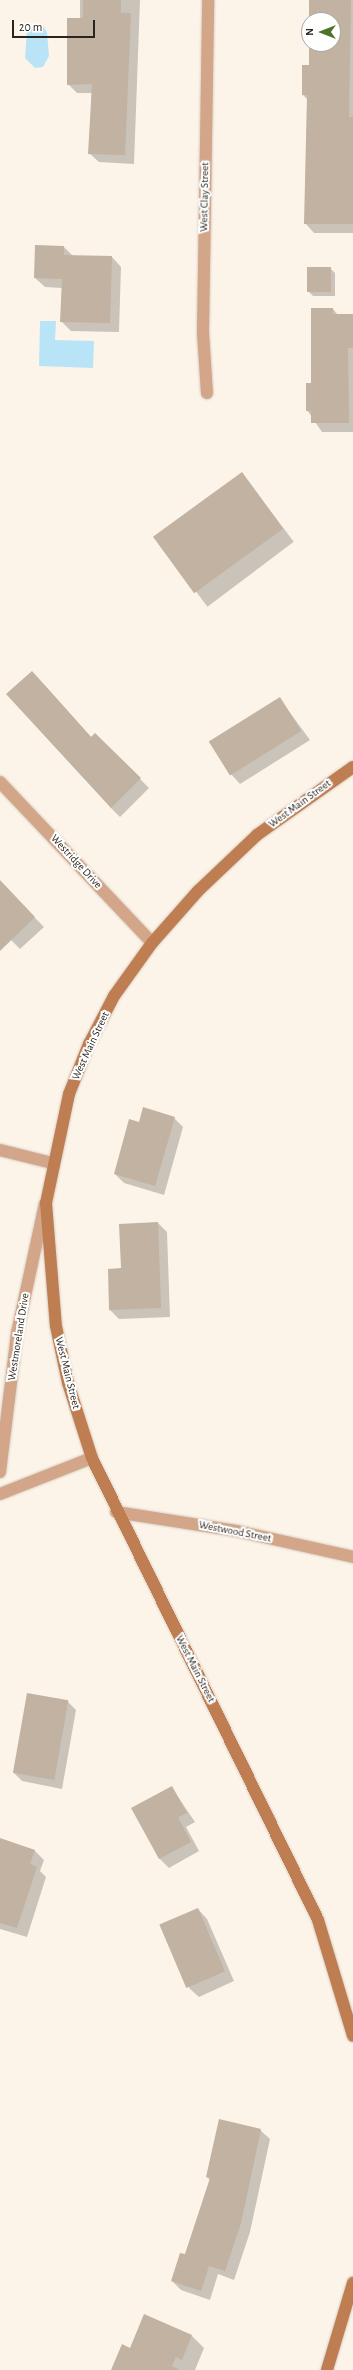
<!DOCTYPE html>
<html>
<head>
<meta charset="utf-8">
<style>
  body { margin:0 }
  #map { position:relative; width:353px; height:2370px; overflow:hidden; background:#fdf4e9; font-family:"Alegreya Sans",sans-serif }
  div>[style] { position:absolute }
  .water>* { inset:0; background:#b9e4f8 }
  .shadow>* { inset:0; background:#0003; transform-origin:0 0 }
  .building>* { inset:0; background:#c1b2a1; transform-origin:0 0 }
  .roads { filter:drop-shadow(0 0 1px #d7cfc4) drop-shadow(0 0 1px #d7cfc4) }
  .street>* { height:12px; margin:-6px; padding:0 6px; transform-origin:6px; border-radius:6px; background:#d3a689 }
  .secondary>* { height:12px; margin:-6px; padding:0 6px; transform-origin:6px; border-radius:6px; background:#bf7e51 }
  span { translate:-50% -50%; white-space:nowrap; text-align:center; line-height:1.15; -webkit-text-stroke:4px #fff; paint-order:stroke }
  .street-label { font-size:11px; color:#29241d }
  .north { position:absolute; left:301px; top:12px; width:40px; height:40px; box-sizing:border-box; background:#fff; border:1px solid #a9a7a5; border-radius:50%; rotate:270deg; font-size:11px; font-weight:700; line-height:16px; text-align:center; color:#29241d }
  .north::after { content:''; display:block; margin:auto; width:14px; height:18px; background:#50732c; clip-path:polygon(50% 0,100% 100%,50% 72%,0 100%) }
  .scale { position:absolute; left:12px; top:20px; width:83px; height:18px; box-sizing:border-box; border:2px solid #29241d; border-top:0; padding-left:5px; font-size:12px; line-height:14px; white-space:nowrap; color:#29241d; -webkit-text-stroke:3px #fff; paint-order:stroke }
</style>
</head>
<body>
<div id="map">
  <div class="water">
    <i style="clip-path:polygon(33px 26px,43px 26px,47px 32px,49px 56px,43px 67px,35px 68px,25px 58px,27px 30px)"></i>
    <i style="clip-path:polygon(40px 321px,56px 321px,55px 340px,94px 341px,93px 368px,39px 366px)"></i>
  </div>
  <div class="shadow">
    <i style="clip-path:polygon(80px 0,140px 0,134px 164px,99px 162px,89px 153px,92px 93px,77px 93px,68px 84px,80px 19px)"></i>
    <i style="clip-path:polygon(309px 0,353px 0,353px 233px,314px 233px,305px 223px,308px 100px,303px 95px,310px 66px,309px 44px,333px 44px,333px 20px,309px 20px)"></i>
    <i style="clip-path:polygon(36px 246px,64px 247px,73px 256px,112px 257px,121px 267px,119px 332px,71px 331px,61px 321px,62px 288px,45px 287px,35px 278px)"></i>
    <i style="clip-path:polygon(330px 268px,335px 273px,335px 296px,313px 296px,308px 291px)"></i>
    <i style="clip-path:polygon(333px 309px,338px 315px,353px 315px,353px 432px,322px 432px,307px 410px)"></i>
    <i style="left:242px;top:473px;width:86px;height:108px;rotate:53deg"></i>
    <i style="clip-path:polygon(41px 681px,92px 738px,95px 734px,149px 788px,120px 817px,111px 808px)"></i>
    <i style="clip-path:polygon(280px 699px,310px 740px,240px 784px,231px 774px)"></i>
    <i style="clip-path:polygon(0 882px,44px 927px,20px 949px,0 929px)"></i>
    <i style="clip-path:polygon(174px 1118px,183px 1127px,164px 1195px,124px 1183px,115px 1174px,139px 1123px)"></i>
    <i style="clip-path:polygon(158px 1223px,167px 1232px,170px 1317px,119px 1319px,110px 1310px,122px 1269px)"></i>
    <i style="clip-path:polygon(67px 1701px,76px 1710px,62px 1789px,22px 1781px,13px 1772px)"></i>
    <i style="clip-path:polygon(172px 1788px,195px 1822px,186px 1827px,199px 1851px,169px 1868px,159px 1858px)"></i>
    <i style="clip-path:polygon(0 1839px,34px 1850px,44px 1860px,40px 1871px,46px 1877px,27px 1937px,0 1929px)"></i>
    <i style="clip-path:polygon(198px 1909px,207px 1919px,234px 1981px,199px 1997px,189px 1988px)"></i>
    <i style="clip-path:polygon(260px 2130px,270px 2139px,250px 2232px,234px 2280px,218px 2274px,210px 2300px,181px 2290px,172px 2281px,186px 2255px,210px 2180px,207px 2177px)"></i>
    <i style="clip-path:polygon(145px 2316px,192px 2336px,204px 2348px,195px 2370px,112px 2370px,131px 2349px)"></i>
  </div>
  <div class="building">
    <i style="clip-path:polygon(83px 0,121px 0,121px 13px,131px 13px,125px 155px,88px 154px,92px 84px,67px 85px,67px 18px,83px 18px)"></i>
    <i style="clip-path:polygon(309px 0,351px 0,349px 117px,353px 117px,353px 224px,304px 224px,307px 95px,302px 95px,302px 65px,309px 65px,309px 44px,333px 44px,333px 20px,309px 20px,309px 34px)"></i>
    <i style="clip-path:polygon(35px 245px,64px 246px,64px 255px,112px 256px,110px 323px,60px 322px,62px 279px,34px 278px)"></i>
    <i style="left:307px;top:267px;width:24px;height:25px"></i>
    <i style="clip-path:polygon(311px 308px,333px 308px,333px 314px,353px 314px,353px 348px,348px 348px,349px 423px,311px 423px,311px 411px,306px 411px,306px 383px,311px 383px)"></i>
    <i style="left:242px;top:472px;width:70px;height:110px;rotate:54deg"></i>
    <i style="clip-path:polygon(32px 671px,91px 737px,95px 733px,141px 778px,111px 808px,6px 694px)"></i>
    <i style="left:280px;top:697px;width:40px;height:84px;rotate:58deg"></i>
    <i style="clip-path:polygon(0 880px,35px 917px,0 951px)"></i>
    <i style="clip-path:polygon(143px 1107px,175px 1117px,155px 1186px,114px 1174px,129px 1119px,139px 1122px)"></i>
    <i style="clip-path:polygon(158px 1222px,161px 1308px,109px 1310px,108px 1269px,121px 1268px,119px 1224px)"></i>
    <i style="left:27px;top:1693px;width:42px;height:81px;rotate:10deg"></i>
    <i style="clip-path:polygon(172px 1786px,187px 1813px,178px 1817px,191px 1842px,159px 1859px,131px 1808px)"></i>
    <i style="clip-path:polygon(0 1838px,35px 1850px,30px 1864px,37px 1867px,17px 1928px,0 1923px)"></i>
    <i style="left:198px;top:1908px;width:69px;height:42px;rotate:67deg"></i>
    <i style="clip-path:polygon(219px 2119px,261px 2129px,241px 2223px,225px 2271px,209px 2266px,201px 2291px,171px 2281px,180px 2253px,185px 2254px,210px 2178px,206px 2177px)"></i>
    <i style="clip-path:polygon(144px 2314px,192px 2335px,182px 2360px,176px 2357px,172px 2366px,180px 2370px,111px 2370px,122px 2344px,130px 2348px)"></i>
  </div>
  <div class="roads">
    <div class="street">
      <i style="left:207px;top:393px;width:61px;rotate:-93.8deg"></i>
      <i style="left:203px;top:332px;width:332px;rotate:-89.1deg"></i>
      <i style="left:0;top:782px;width:221px;rotate:46.6deg"></i>
      <i style="left:0;top:1150px;width:54px;rotate:14deg"></i>
      <i style="left:0;top:1472px;width:140px;rotate:-83deg"></i>
      <i style="left:17px;top:1333px;width:132px;rotate:-77.8deg"></i>
      <i style="left:0;top:1494px;width:99px;rotate:-21.4deg"></i>
      <i style="left:116px;top:1512px;width:122px;rotate:8.9deg"></i>
      <i style="left:237px;top:1531px;width:119px;rotate:12.6deg"></i>
    </div>
    <div class="secondary">
      <i style="left:353px;top:767px;width:118px;rotate:144.7deg"></i>
      <i style="left:257px;top:835px;width:81px;rotate:136.5deg"></i>
      <i style="left:198px;top:891px;width:69px;rotate:131.5deg"></i>
      <i style="left:152px;top:943px;width:65px;rotate:125.6deg"></i>
      <i style="left:114px;top:996px;width:54px;rotate:117.5deg"></i>
      <i style="left:89px;top:1044px;width:54px;rotate:111.8deg"></i>
      <i style="left:69px;top:1094px;width:111px;rotate:101.9deg"></i>
      <i style="left:46px;top:1203px;width:123px;rotate:85.4deg"></i>
      <i style="left:56px;top:1326px;width:58px;rotate:78.1deg"></i>
      <i style="left:68px;top:1383px;width:79px;rotate:72.3deg"></i>
      <i style="left:92px;top:1458px;width:514px;rotate:63.93deg"></i>
      <i style="left:318px;top:1920px;width:121px;rotate:73.2deg"></i>
      <i style="left:327px;top:2370px;width:91px;rotate:-73.4deg"></i>
    </div>
  </div>
  <div class="street-label">
    <span style="left:205px;top:197px;rotate:-89deg">West Clay Street</span>
    <span style="left:300px;top:804px;rotate:-36deg">West Main Street</span>
    <span style="left:76px;top:862px;rotate:47deg">Westridge Drive</span>
    <span style="left:91px;top:1046px;rotate:-65deg">West Main Street</span>
    <span style="left:19px;top:1337px;rotate:-81deg">Westmoreland Drive</span>
    <span style="left:67px;top:1373px;rotate:76deg">West Main Street</span>
    <span style="left:235px;top:1532px;rotate:11deg">Westwood Street</span>
    <span style="left:195px;top:1669px;rotate:63deg">West Main Street</span>
  </div>
  <div class="north">N</div>
  <div class="scale">20 m</div>
</div>
</body>
</html>
